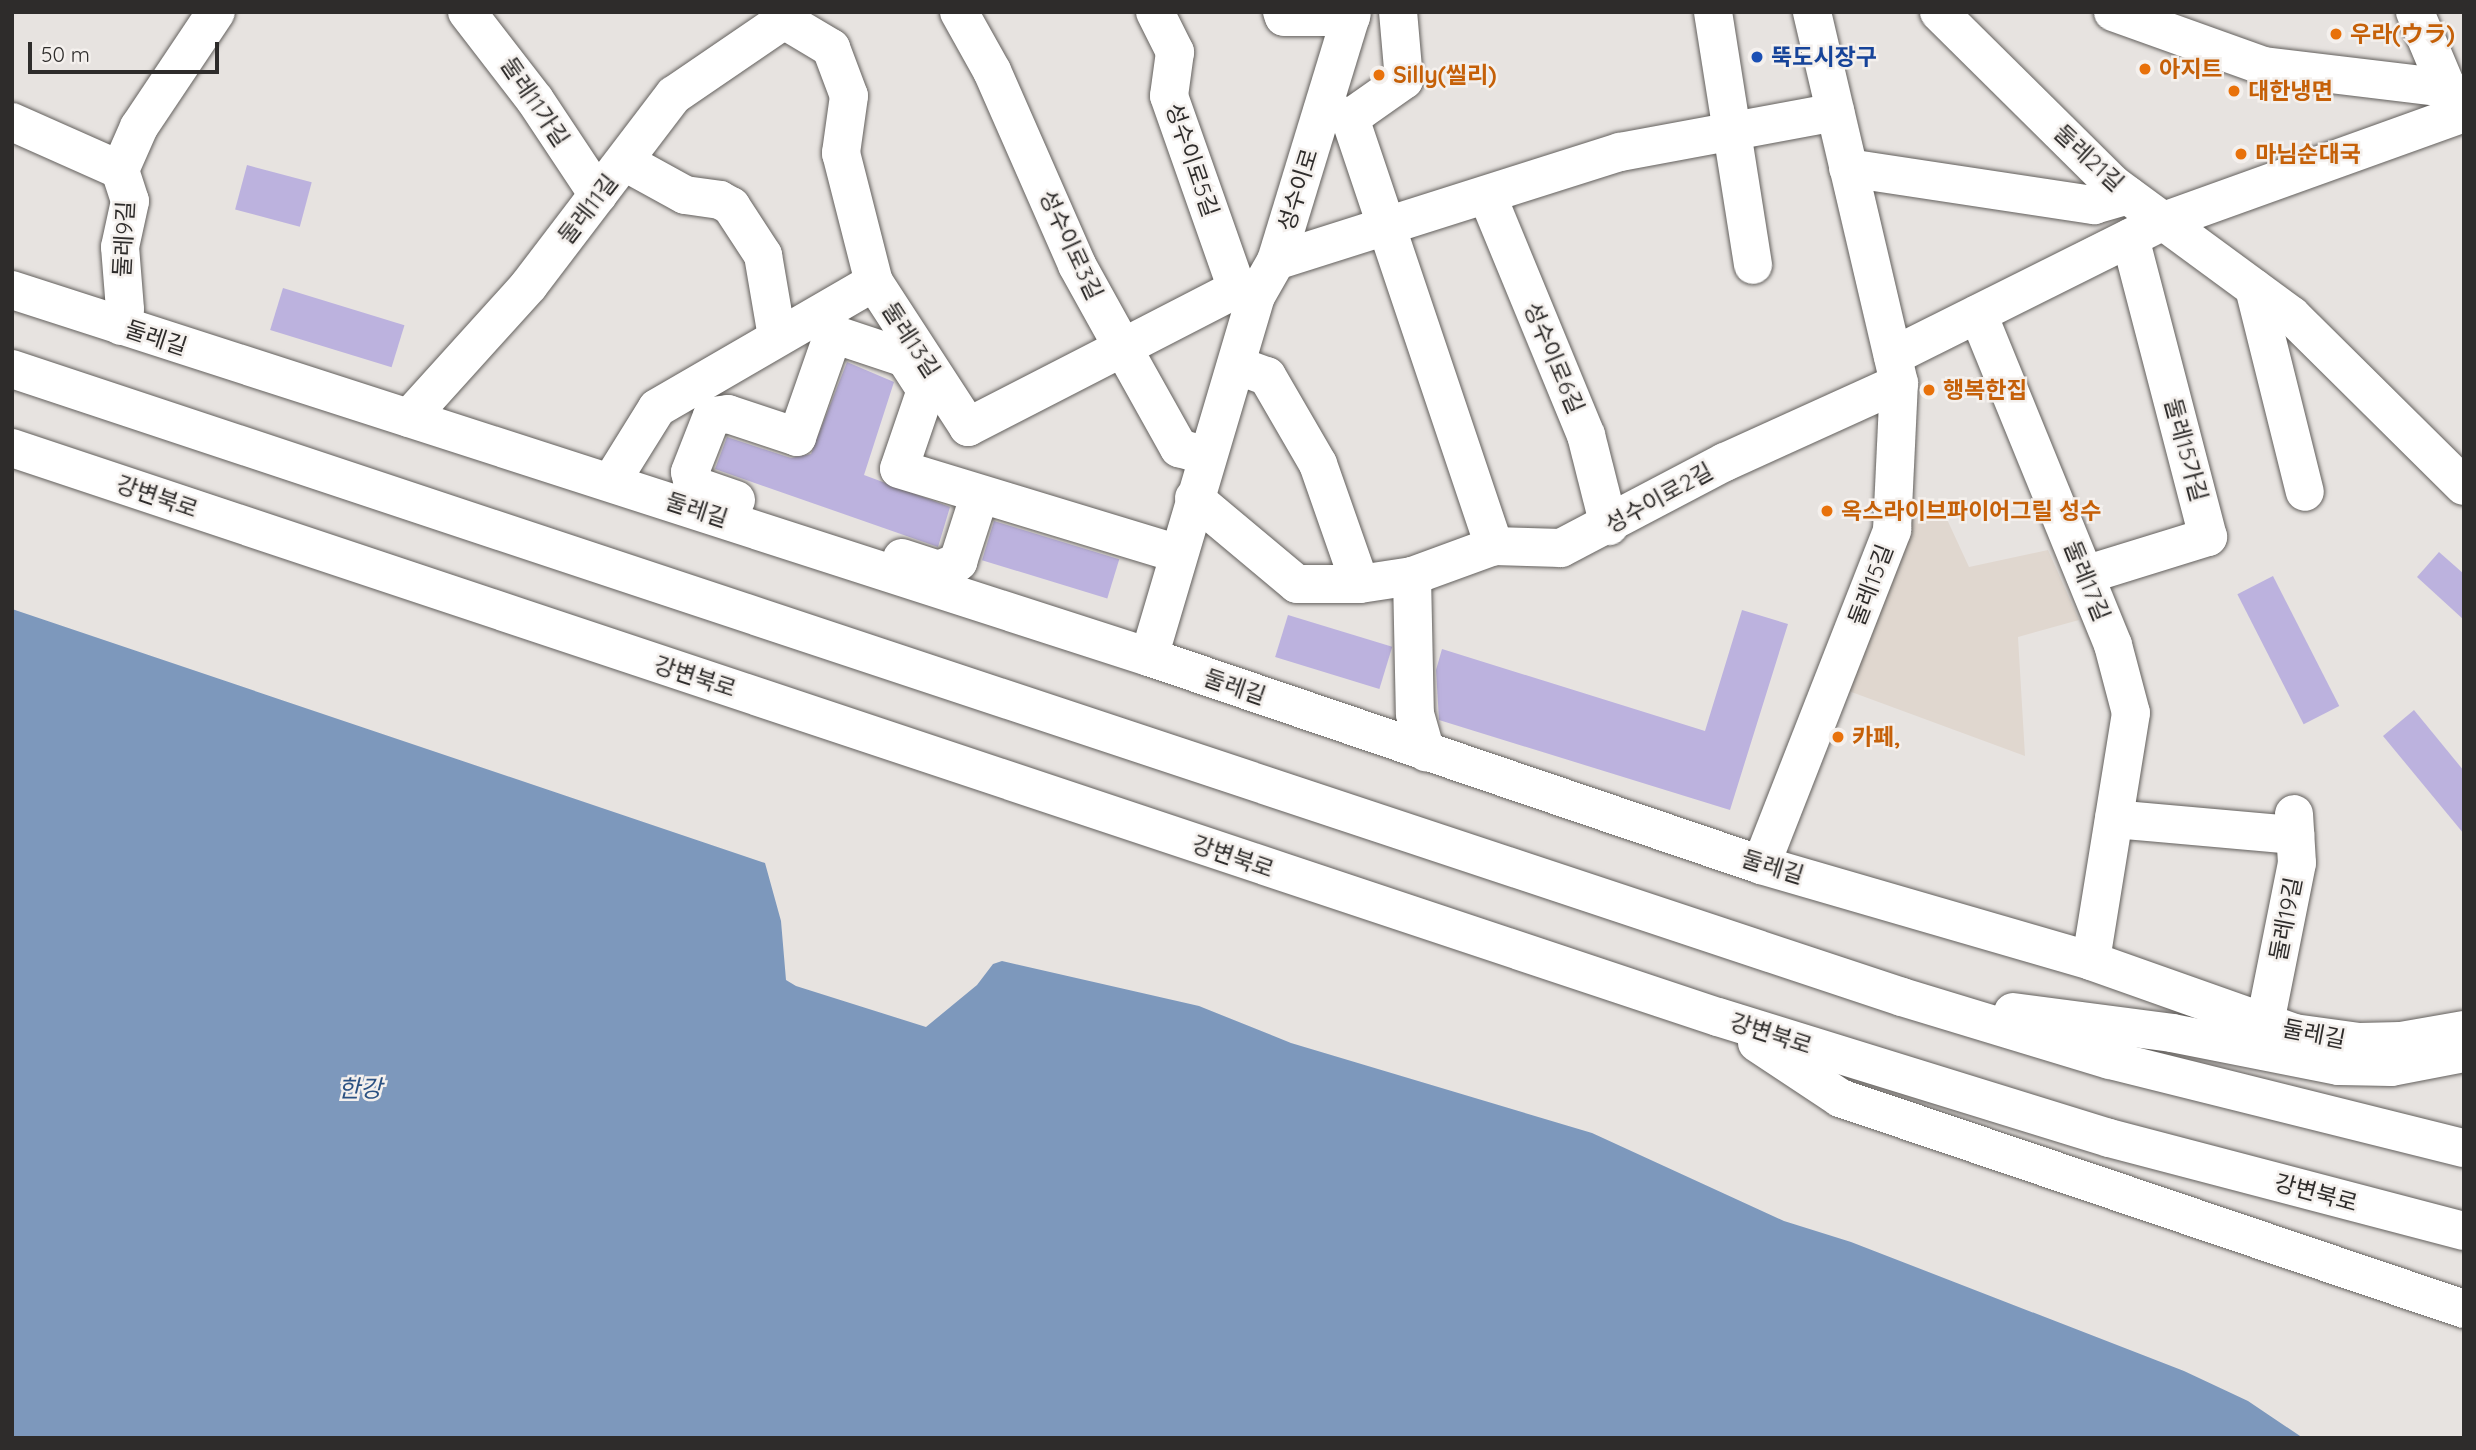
<!DOCTYPE html>
<html>
<head>
<meta charset="utf-8">
<style>
  body { margin:0 }
  #map { position:relative; width:2476px; height:1450px; overflow:hidden; background:#e7e3e0; font-family:Quicksand,"Noto Sans KR","Noto Sans JP",sans-serif }
  div>[style] { position:absolute }
  .built>* { inset:0; background:#e0d7cf }
  .water>* { inset:0; background:#7d98bc }
  .building>* { inset:0; background:#bcb2de; transform-origin:0 0 }
  .roads { filter:drop-shadow(0 0 2px #63605d) drop-shadow(0 0 2px #63605d) }
  .minor>* { height:38px; margin:-19px; padding:0 19px; transform-origin:19px; border-radius:19px; background:#fff }
  .highway>* { height:38px; margin:-19px; padding:0 19px; transform-origin:19px; border-radius:19px; background:#fff }
  .dots>* { width:19px; height:19px; translate:-50% -50%; box-sizing:border-box; border:4px solid #f4f0ed; border-radius:50% }
  span { translate:-50% -50%; white-space:nowrap; text-align:center; line-height:1.15; -webkit-text-stroke:5px #f4f0ed; paint-order:stroke }
  .food-label { font-size:23px; color:#c56008; font-weight:700 }
  .left { translate:0 -50%; text-align:left }
  .transit-label { font-size:23px; color:#164399; font-weight:700 }
  .street-label { font-size:23px; color:#2e2c2b }
  .water-label { font-size:24px; color:#2b5182; font-style:italic }
  .frame { position:absolute; inset:0; border:14px solid #2e2c2b; pointer-events:none }
  .scale { position:absolute; left:28px; top:42px; width:191px; height:32px; box-sizing:border-box; border:4px solid #2e2c2b; border-top:0; padding-left:9px; font-size:21px; line-height:24px; white-space:nowrap; color:#2e2c2b; -webkit-text-stroke:5px #f4f0ed; paint-order:stroke }
</style>
</head>
<body>
<div id="map">
  <div class="built">
    <i style="clip-path:polygon(1939px 502px,1969px 567px,2048px 550px,2079px 620px,2018px 637px,2025px 756px,1846px 690px,1912px 509px)"></i>
  </div>
  <div class="water">
    <i style="clip-path:polygon(12px 609px,765px 863px,781px 921px,786px 980px,796px 986px,926px 1027px,977px 985px,993px 964px,1002px 961px,1199px 1006px,1291px 1043px,1592px 1133px,1784px 1221px,1851px 1242px,2184px 1371px,2248px 1401px,2303px 1438px,12px 1438px)"></i>
  </div>
  <div class="building">
    <i style="left:247px;top:165px;width:67px;height:46px;rotate:15deg"></i>
    <i style="left:283px;top:288px;width:127px;height:44px;rotate:17deg"></i>
    <i style="clip-path:polygon(847px 362px,894px 382px,864px 475px,950px 507px,938px 547px,715px 469px,727px 437px,791px 458px,811px 454px)"></i>
    <i style="left:994px;top:521px;width:131px;height:41px;rotate:17deg"></i>
    <i style="clip-path:polygon(2439px 552px,2464px 574px,2464px 620px,2417px 577px)"></i>
    <i style="left:2273px;top:576px;width:146px;height:40px;rotate:63deg"></i>
    <i style="clip-path:polygon(1742px 610px,1788px 624px,1730px 810px,1439px 720px,1436px 670px,1442px 649px,1705px 731px)"></i>
    <i style="left:1288px;top:615px;width:109px;height:44px;rotate:17deg"></i>
    <i style="clip-path:polygon(2414px 710px,2464px 771px,2464px 834px,2383px 736px)"></i>
  </div>
  <div class="roads">
    <div class="minor">
      <i style="left:467px;top:12px;width:111px;rotate:52.3deg"></i>
      <i style="left:535px;top:100px;width:114px;rotate:56.4deg"></i>
      <i style="left:959px;top:12px;width:68px;rotate:60.8deg"></i>
      <i style="left:992px;top:71px;width:212px;rotate:66.3deg"></i>
      <i style="left:1077px;top:265px;width:95px;rotate:61deg"></i>
      <i style="left:1123px;top:348px;width:115px;rotate:60.8deg"></i>
      <i style="left:1179px;top:448px;width:29px;rotate:16deg"></i>
      <i style="left:1155px;top:12px;width:45px;rotate:63.4deg"></i>
      <i style="left:1175px;top:52px;width:44px;rotate:97.8deg"></i>
      <i style="left:1169px;top:96px;width:205px;rotate:70.6deg"></i>
      <i style="left:1237px;top:289px;width:20px;rotate:20deg"></i>
      <i style="left:1282px;top:12px;width:5px;rotate:68deg"></i>
      <i style="left:1284px;top:17px;width:67px"></i>
      <i style="left:1713px;top:12px;width:256px;rotate:81deg"></i>
      <i style="left:1939px;top:12px;width:246px;rotate:44.7deg"></i>
      <i style="left:2114px;top:185px;width:220px;rotate:36.3deg"></i>
      <i style="left:2291px;top:315px;width:243px;rotate:44.7deg"></i>
      <i style="left:2113px;top:12px;width:160px;rotate:19.7deg"></i>
      <i style="left:2264px;top:66px;width:183px;rotate:6.9deg"></i>
      <i style="left:2446px;top:88px;width:20px;rotate:24deg"></i>
      <i style="left:2415px;top:12px;width:103px;rotate:67.2deg"></i>
      <i style="left:784px;top:20px;width:55px;rotate:30.8deg"></i>
      <i style="left:831px;top:48px;width:51px;rotate:69.4deg"></i>
      <i style="left:849px;top:96px;width:58px;rotate:98deg"></i>
      <i style="left:841px;top:153px;width:133px;rotate:75.7deg"></i>
      <i style="left:1323px;top:109px;width:28px;rotate:18deg"></i>
      <i style="left:1350px;top:118px;width:452px;rotate:71.4deg"></i>
      <i style="left:1350px;top:118px;width:66px;rotate:-35.1deg"></i>
      <i style="left:1404px;top:80px;width:68px;rotate:-95deg"></i>
      <i style="left:12px;top:122px;width:118px;rotate:24deg"></i>
      <i style="left:625px;top:162px;width:68px;rotate:28.8deg"></i>
      <i style="left:685px;top:195px;width:35px;rotate:8deg"></i>
      <i style="left:720px;top:200px;width:13px;rotate:29deg"></i>
      <i style="left:731px;top:206px;width:59px;rotate:56.9deg"></i>
      <i style="left:763px;top:255px;width:83px;rotate:80.3deg"></i>
      <i style="left:1848px;top:168px;width:249px;rotate:8.6deg"></i>
      <i style="left:2094px;top:205px;width:35px;rotate:-16deg"></i>
      <i style="left:1487px;top:195px;width:260px;rotate:67.6deg"></i>
      <i style="left:1586px;top:435px;width:94px;rotate:75.8deg"></i>
      <i style="left:1276px;top:261px;width:361px;rotate:-17.6deg"></i>
      <i style="left:1620px;top:152px;width:219px;rotate:-10.5deg"></i>
      <i style="left:2254px;top:288px;width:210px;rotate:76deg"></i>
      <i style="left:12px;top:290px;width:1195px;rotate:17.89deg"></i>
      <i style="left:1149px;top:657px;width:646px;rotate:18.77deg"></i>
      <i style="left:1761px;top:865px;width:344px;rotate:16.2deg"></i>
      <i style="left:2091px;top:961px;width:215px;rotate:19.5deg"></i>
      <i style="left:2294px;top:1033px;width:66px;rotate:7.9deg"></i>
      <i style="left:2359px;top:1042px;width:42px;rotate:-1.4deg"></i>
      <i style="left:2401px;top:1041px;width:64px;rotate:-9.9deg"></i>
      <i style="left:1978px;top:314px;width:357px;rotate:67.8deg"></i>
      <i style="left:2113px;top:645px;width:70px;rotate:75.2deg"></i>
      <i style="left:2131px;top:713px;width:251px;rotate:99.2deg"></i>
      <i style="left:121px;top:326px;width:17px;rotate:-77deg"></i>
      <i style="left:125px;top:309px;width:62px;rotate:-94.6deg"></i>
      <i style="left:120px;top:247px;width:47px;rotate:-77.7deg"></i>
      <i style="left:130px;top:201px;width:33px;rotate:-108deg"></i>
      <i style="left:120px;top:170px;width:47px;rotate:-66.2deg"></i>
      <i style="left:139px;top:127px;width:138px;rotate:-56.2deg"></i>
      <i style="left:1893px;top:356px;width:303px;rotate:-26.5deg"></i>
      <i style="left:2164px;top:221px;width:313px;rotate:-19.8deg"></i>
      <i style="left:1236px;top:365px;width:33px;rotate:20deg"></i>
      <i style="left:1267px;top:376px;width:102px;rotate:59.9deg"></i>
      <i style="left:1318px;top:464px;width:127px;rotate:70.7deg"></i>
      <i style="left:409px;top:418px;width:179px;rotate:-47.9deg"></i>
      <i style="left:529px;top:285px;width:239px;rotate:-52.7deg"></i>
      <i style="left:674px;top:95px;width:133px;rotate:-34.3deg"></i>
      <i style="left:784px;top:20px;width:9px;rotate:-63deg"></i>
      <i style="left:611px;top:482px;width:87px;rotate:-58.1deg"></i>
      <i style="left:657px;top:408px;width:251px;rotate:-30.1deg"></i>
      <i style="left:874px;top:282px;width:173px;rotate:57deg"></i>
      <i style="left:968px;top:427px;width:302px;rotate:-27.2deg"></i>
      <i style="left:1194px;top:498px;width:134px;rotate:39.9deg"></i>
      <i style="left:1297px;top:584px;width:63px"></i>
      <i style="left:1360px;top:584px;width:53px;rotate:-8.7deg"></i>
      <i style="left:1412px;top:576px;width:87px;rotate:-20.1deg"></i>
      <i style="left:1494px;top:546px;width:67px;rotate:1.7deg"></i>
      <i style="left:1561px;top:548px;width:185px;rotate:-27.7deg"></i>
      <i style="left:1725px;top:462px;width:191px;rotate:-24.4deg"></i>
      <i style="left:736px;top:500px;width:46px;rotate:-160.8deg"></i>
      <i style="left:693px;top:485px;width:13px;rotate:-103deg"></i>
      <i style="left:690px;top:472px;width:60px;rotate:-68.6deg"></i>
      <i style="left:712px;top:416px;width:16px;rotate:-7deg"></i>
      <i style="left:728px;top:414px;width:73px;rotate:18.4deg"></i>
      <i style="left:797px;top:437px;width:109px;rotate:-70.7deg"></i>
      <i style="left:833px;top:334px;width:76px;rotate:18.4deg"></i>
      <i style="left:905px;top:358px;width:38px;rotate:57deg"></i>
      <i style="left:926px;top:390px;width:83px;rotate:108.9deg"></i>
      <i style="left:899px;top:469px;width:292px;rotate:16.9deg"></i>
      <i style="left:902px;top:558px;width:38px;rotate:18deg"></i>
      <i style="left:938px;top:570px;width:22px;rotate:-22deg"></i>
      <i style="left:958px;top:562px;width:71px;rotate:-72.1deg"></i>
      <i style="left:2085px;top:575px;width:129px;rotate:-17.2deg"></i>
      <i style="left:2208px;top:537px;width:309px;rotate:-104.6deg"></i>
      <i style="left:1412px;top:576px;width:138px;rotate:88.8deg"></i>
      <i style="left:1415px;top:714px;width:40px;rotate:74deg"></i>
      <i style="left:1149px;top:657px;width:377px;rotate:-73.5deg"></i>
      <i style="left:1256px;top:296px;width:40px;rotate:-60.3deg"></i>
      <i style="left:1276px;top:261px;width:260px;rotate:-73deg"></i>
      <i style="left:2114px;top:819px;width:182px;rotate:5.1deg"></i>
      <i style="left:1761px;top:865px;width:360px;rotate:-68.6deg"></i>
      <i style="left:1892px;top:530px;width:147px;rotate:-87.3deg"></i>
      <i style="left:1899px;top:383px;width:381px;rotate:-103.2deg"></i>
      <i style="left:2265px;top:1023px;width:163px;rotate:-78.7deg"></i>
      <i style="left:2297px;top:863px;width:49px;rotate:-93.5deg"></i>
    </div>
    <div class="highway">
      <i style="left:12px;top:369px;width:1992px;rotate:18.38deg"></i>
      <i style="left:1902px;top:997px;width:217px;rotate:16.9deg"></i>
      <i style="left:2110px;top:1060px;width:365px;rotate:14deg"></i>
      <i style="left:12px;top:448px;width:1798px;rotate:18.45deg"></i>
      <i style="left:1718px;top:1017px;width:409px;rotate:17.2deg"></i>
      <i style="left:2109px;top:1138px;width:367px;rotate:14.7deg"></i>
      <i style="left:2013px;top:1012px;width:160px;rotate:7.5deg"></i>
      <i style="left:2172px;top:1033px;width:170px;rotate:11.2deg"></i>
      <i style="left:2339px;top:1066px;width:52px;rotate:1.1deg"></i>
      <i style="left:2391px;top:1067px;width:74px;rotate:-10.9deg"></i>
      <i style="left:1757px;top:1043px;width:100px;rotate:33.5deg"></i>
      <i style="left:1840px;top:1098px;width:659px;rotate:18.68deg"></i>
    </div>
  </div>
  <div class="dots">
    <i style="left:2336px;top:34px;background:#e8710a"></i>
    <i style="left:1757px;top:57px;background:#1a4fb4"></i>
    <i style="left:2145px;top:69px;background:#e8710a"></i>
    <i style="left:1379px;top:75px;background:#e8710a"></i>
    <i style="left:2234px;top:91px;background:#e8710a"></i>
    <i style="left:2241px;top:154px;background:#e8710a"></i>
    <i style="left:1929px;top:390px;background:#e8710a"></i>
    <i style="left:1827px;top:511px;background:#e8710a"></i>
    <i style="left:1838px;top:737px;background:#e8710a"></i>
  </div>
  <div class="food-label">
    <span class="left" style="left:2350px;top:34px">우라(ウラ)</span>
    <span class="left" style="left:2159px;top:69px">아지트</span>
    <span class="left" style="left:1393px;top:75px">Silly(씰리)</span>
    <span class="left" style="left:2248px;top:91px">대한냉면</span>
    <span class="left" style="left:2255px;top:154px">마님순대국</span>
    <span class="left" style="left:1943px;top:390px">행복한집</span>
    <span class="left" style="left:1841px;top:511px">옥스라이브파이어그릴 성수</span>
    <span class="left" style="left:1852px;top:737px">카페,</span>
  </div>
  <div class="transit-label">
    <span class="left" style="left:1771px;top:57px">뚝도시장구</span>
  </div>
  <div class="street-label">
    <span style="left:535px;top:102px;rotate:56deg">둘레11가길</span>
    <span style="left:2089px;top:158px;rotate:43deg">둘레21길</span>
    <span style="left:1192px;top:160px;rotate:71deg">성수이로5길</span>
    <span style="left:1298px;top:190px;rotate:-73deg">성수이로</span>
    <span style="left:588px;top:209px;rotate:-52deg">둘레11길</span>
    <span style="left:124px;top:239px;rotate:-87deg">둘레9길</span>
    <span style="left:1071px;top:245px;rotate:65deg">성수이로3길</span>
    <span style="left:156px;top:338px;rotate:18deg">둘레길</span>
    <span style="left:911px;top:340px;rotate:57deg">둘레13길</span>
    <span style="left:1554px;top:358px;rotate:67deg">성수이로6길</span>
    <span style="left:2186px;top:450px;rotate:75deg">둘레15가길</span>
    <span style="left:157px;top:497px;rotate:19deg">강변북로</span>
    <span style="left:1659px;top:498px;rotate:-29deg">성수이로2길</span>
    <span style="left:697px;top:510px;rotate:18deg">둘레길</span>
    <span style="left:2087px;top:581px;rotate:68deg">둘레17길</span>
    <span style="left:1871px;top:585px;rotate:-69deg">둘레15길</span>
    <span style="left:695px;top:677px;rotate:18deg">강변북로</span>
    <span style="left:1235px;top:687px;rotate:19deg">둘레길</span>
    <span style="left:1233px;top:857px;rotate:19deg">강변북로</span>
    <span style="left:1773px;top:867px;rotate:17deg">둘레길</span>
    <span style="left:2286px;top:919px;rotate:-79deg">둘레19길</span>
    <span style="left:1771px;top:1034px;rotate:18deg">강변북로</span>
    <span style="left:2314px;top:1034px;rotate:11deg">둘레길</span>
    <span style="left:2316px;top:1193px;rotate:15deg">강변북로</span>
  </div>
  <div class="water-label">
    <span style="left:360px;top:1089px">한강</span>
  </div>
  <div class="frame"></div>
  <div class="scale">50 m</div>
</div>
</body>
</html>
